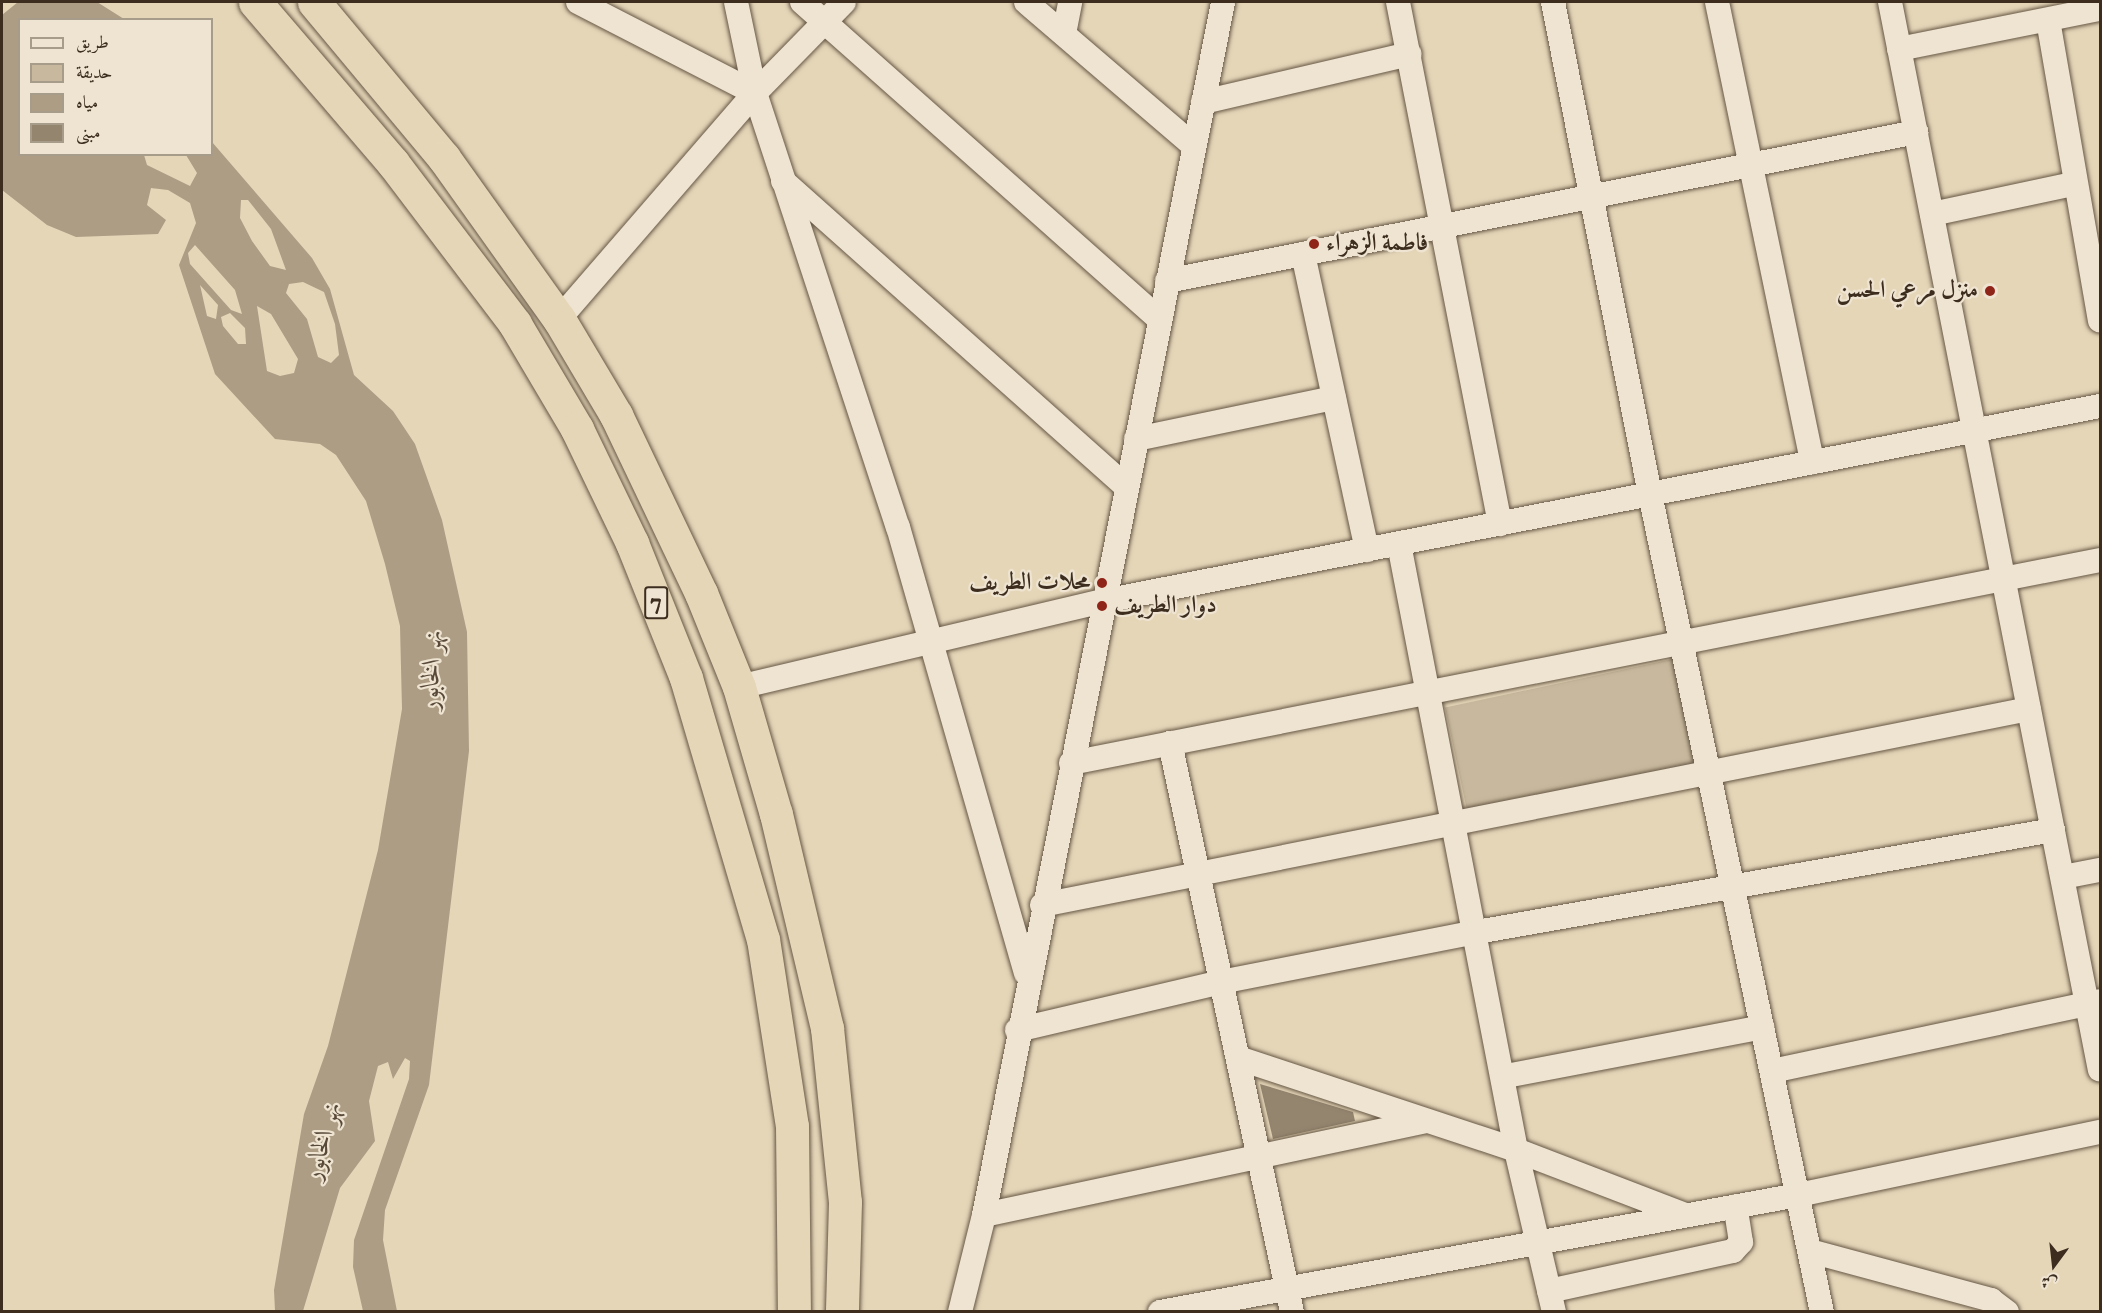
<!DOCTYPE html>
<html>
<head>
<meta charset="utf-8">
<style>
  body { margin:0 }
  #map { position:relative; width:2102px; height:1313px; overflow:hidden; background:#e5d6b8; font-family:"IM FELL DW Pica",Amiri,serif }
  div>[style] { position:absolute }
  .green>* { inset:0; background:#c8b99e; transform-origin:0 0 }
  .water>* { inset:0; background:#ac9d84 }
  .building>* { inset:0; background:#94856f }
  .roads { filter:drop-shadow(0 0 2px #665745) drop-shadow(0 0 2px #665745) }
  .minor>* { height:24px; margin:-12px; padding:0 12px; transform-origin:12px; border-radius:12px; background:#eee4d1 }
  .highway>* { height:33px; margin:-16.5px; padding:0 16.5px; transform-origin:16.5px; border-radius:16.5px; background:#e5d6b8 }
  .dots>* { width:16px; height:16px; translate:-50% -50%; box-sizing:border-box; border:3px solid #eee4d1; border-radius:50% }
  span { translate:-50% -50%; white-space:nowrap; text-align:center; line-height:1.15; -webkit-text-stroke:4.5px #eee4d1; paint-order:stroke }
  .shield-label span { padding:2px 4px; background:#eee4d1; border:2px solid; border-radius:4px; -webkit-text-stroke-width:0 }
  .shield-label { font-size:22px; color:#3c2d1f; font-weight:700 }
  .poi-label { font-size:24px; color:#3c2d1f; font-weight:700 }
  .left { translate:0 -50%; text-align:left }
  .right { translate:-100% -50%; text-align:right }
  .water-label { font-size:26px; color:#584938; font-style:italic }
  .frame { position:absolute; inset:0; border:3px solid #3c2d1f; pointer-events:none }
  .legend { position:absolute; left:18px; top:18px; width:195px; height:138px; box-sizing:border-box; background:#eee4d1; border:2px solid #a79b8a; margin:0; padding:8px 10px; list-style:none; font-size:18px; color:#3c2d1f }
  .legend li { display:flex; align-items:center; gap:12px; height:30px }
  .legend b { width:30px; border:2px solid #a79b8a }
  .north { position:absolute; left:2024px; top:1235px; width:60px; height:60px; -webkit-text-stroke:4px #eee4d1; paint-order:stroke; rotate:195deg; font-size:16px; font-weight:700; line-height:24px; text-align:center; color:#3c2d1f }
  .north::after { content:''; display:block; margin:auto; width:21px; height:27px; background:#3c2d1f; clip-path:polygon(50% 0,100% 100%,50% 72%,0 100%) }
</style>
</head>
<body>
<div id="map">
  <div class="green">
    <i style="left:1673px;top:659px;width:107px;height:233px;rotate:78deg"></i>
  </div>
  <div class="water">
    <i style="clip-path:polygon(evenodd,18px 2px,97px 2px,124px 19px,20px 20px,20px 154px,144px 155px,147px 165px,190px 186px,197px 173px,186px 155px,212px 154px,212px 142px,312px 258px,330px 289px,354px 375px,393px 411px,415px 444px,442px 520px,467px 632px,469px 751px,429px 1085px,385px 1210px,383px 1240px,397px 1311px,363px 1311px,353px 1267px,354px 1240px,409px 1079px,410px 1061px,405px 1058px,393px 1079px,388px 1062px,378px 1066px,369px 1101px,375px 1141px,340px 1188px,303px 1311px,275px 1311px,274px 1290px,304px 1114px,328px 1046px,378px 850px,402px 709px,400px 626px,385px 564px,366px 501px,336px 455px,320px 444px,275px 439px,215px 374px,179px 265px,196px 223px,190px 203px,168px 190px,151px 188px,147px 205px,166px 220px,158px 234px,76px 237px,47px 225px,2px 190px,2px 15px,18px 2px,241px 200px,248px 200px,271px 229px,286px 270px,270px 266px,252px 241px,240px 218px,241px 200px,18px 2px,195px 245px,235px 290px,242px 314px,231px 310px,190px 264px,188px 253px,195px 245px,18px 2px,303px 282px,324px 292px,335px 324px,339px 355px,331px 363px,318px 357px,307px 319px,286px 293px,289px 284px,303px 282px,18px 2px,200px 285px,218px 305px,216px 319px,207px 316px,200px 285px,18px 2px,257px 306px,271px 314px,298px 359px,294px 373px,280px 376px,267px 371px,257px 306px,18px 2px,230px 313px,245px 328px,246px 344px,238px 344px,223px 326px,221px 317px,230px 313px)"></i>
  </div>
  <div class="building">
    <i style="clip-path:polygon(1260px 1084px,1353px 1112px,1355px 1121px,1273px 1139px)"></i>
  </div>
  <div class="roads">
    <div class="minor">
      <i style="left:578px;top:2px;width:199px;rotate:27.2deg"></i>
      <i style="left:736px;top:2px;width:93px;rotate:78.2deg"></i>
      <i style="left:755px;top:93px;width:457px;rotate:71.8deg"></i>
      <i style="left:898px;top:527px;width:464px;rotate:74deg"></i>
      <i style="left:802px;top:2px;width:479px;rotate:41.6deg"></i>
      <i style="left:1026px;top:2px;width:221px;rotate:40.6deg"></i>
      <i style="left:1398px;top:2px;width:532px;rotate:78.94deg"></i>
      <i style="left:1553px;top:2px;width:501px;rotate:78.85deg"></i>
      <i style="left:1650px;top:494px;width:836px;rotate:78.13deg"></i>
      <i style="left:1717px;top:2px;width:470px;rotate:78.3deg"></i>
      <i style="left:1890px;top:2px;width:1088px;rotate:78.88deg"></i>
      <i style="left:2048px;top:20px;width:305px;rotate:80.2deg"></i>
      <i style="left:1064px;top:34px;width:33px;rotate:-79deg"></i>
      <i style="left:1899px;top:49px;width:205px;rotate:-11.3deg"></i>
      <i style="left:1203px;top:102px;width:212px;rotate:-13.1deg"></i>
      <i style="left:783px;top:181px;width:460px;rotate:41.7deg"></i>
      <i style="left:1932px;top:214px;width:144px;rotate:-12deg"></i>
      <i style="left:1303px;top:254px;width:303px;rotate:77.8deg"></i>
      <i style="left:1167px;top:281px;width:764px;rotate:-11.25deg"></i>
      <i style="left:559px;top:319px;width:299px;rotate:-49.1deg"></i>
      <i style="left:755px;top:93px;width:127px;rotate:-45.6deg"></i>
      <i style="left:1136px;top:439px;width:202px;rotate:-11.7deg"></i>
      <i style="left:1399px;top:544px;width:617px;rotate:79.07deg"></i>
      <i style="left:1516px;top:1150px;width:166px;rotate:76.8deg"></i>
      <i style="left:739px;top:687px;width:375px;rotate:-13.3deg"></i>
      <i style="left:1104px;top:601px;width:1015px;rotate:-11.08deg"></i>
      <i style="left:1170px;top:743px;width:582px;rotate:77.9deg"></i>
      <i style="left:1071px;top:763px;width:1049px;rotate:-11.16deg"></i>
      <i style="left:2063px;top:877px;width:38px;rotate:-11deg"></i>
      <i style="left:1042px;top:905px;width:1006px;rotate:-11.23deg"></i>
      <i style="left:1017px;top:1030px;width:210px;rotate:-13.2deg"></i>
      <i style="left:1221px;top:982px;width:261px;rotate:-11.1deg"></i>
      <i style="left:1477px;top:932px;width:585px;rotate:-10.04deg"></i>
      <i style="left:1238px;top:1058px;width:293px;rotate:18.3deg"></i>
      <i style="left:1516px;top:1150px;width:181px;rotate:21deg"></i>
      <i style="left:1772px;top:1071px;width:335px;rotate:-12deg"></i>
      <i style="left:1506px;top:1076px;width:261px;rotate:-10.8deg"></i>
      <i style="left:984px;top:1215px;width:451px;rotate:-12deg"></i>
      <i style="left:1810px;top:1251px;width:188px;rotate:15.1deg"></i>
      <i style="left:1991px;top:1300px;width:20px;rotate:37deg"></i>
      <i style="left:1549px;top:1291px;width:188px;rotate:-12.3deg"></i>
      <i style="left:1733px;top:1251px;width:12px;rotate:-48deg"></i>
      <i style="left:1741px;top:1242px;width:36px;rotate:-99deg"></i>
      <i style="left:960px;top:1312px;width:100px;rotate:-76.1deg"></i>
      <i style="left:984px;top:1215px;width:1236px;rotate:-78.85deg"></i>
      <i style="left:1160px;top:1312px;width:649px;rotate:-10.39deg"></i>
      <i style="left:1798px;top:1195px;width:309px;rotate:-11.8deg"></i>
    </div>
    <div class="highway">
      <i style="left:255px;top:2px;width:212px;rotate:49.4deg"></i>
      <i style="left:393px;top:163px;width:202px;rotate:52.8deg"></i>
      <i style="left:515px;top:324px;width:122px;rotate:59.4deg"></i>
      <i style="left:577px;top:429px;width:127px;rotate:64.2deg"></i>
      <i style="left:632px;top:543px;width:145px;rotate:68.2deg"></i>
      <i style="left:686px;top:678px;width:272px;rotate:73.6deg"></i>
      <i style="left:763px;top:939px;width:189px;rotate:81.2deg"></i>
      <i style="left:792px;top:1126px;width:186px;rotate:89.4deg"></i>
      <i style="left:314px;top:2px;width:203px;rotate:50.2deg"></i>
      <i style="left:444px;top:158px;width:198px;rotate:54.5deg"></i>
      <i style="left:559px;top:319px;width:112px;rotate:59.3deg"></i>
      <i style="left:616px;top:415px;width:197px;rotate:64.5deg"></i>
      <i style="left:701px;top:593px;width:101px;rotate:68deg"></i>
      <i style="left:739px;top:687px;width:132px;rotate:73.8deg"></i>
      <i style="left:776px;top:814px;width:220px;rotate:76.6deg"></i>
      <i style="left:827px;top:1028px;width:175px;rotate:84.1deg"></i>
      <i style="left:845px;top:1202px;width:110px;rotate:91.6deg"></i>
    </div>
  </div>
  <div class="dots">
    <i style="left:1314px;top:244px;background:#8f2418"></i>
    <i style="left:1990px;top:291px;background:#8f2418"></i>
    <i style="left:1102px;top:583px;background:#8f2418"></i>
    <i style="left:1102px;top:606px;background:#8f2418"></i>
  </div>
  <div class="shield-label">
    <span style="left:656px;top:603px">7</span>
  </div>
  <div class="poi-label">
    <span class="left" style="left:1326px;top:244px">فاطمة الزهراء</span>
    <span class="right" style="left:1978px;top:291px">منزل مرعي الحسن</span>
    <span class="right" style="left:1090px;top:583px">محلات الطريف</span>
    <span class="left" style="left:1114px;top:606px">دوار الطريف</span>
  </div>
  <div class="water-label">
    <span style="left:432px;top:670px;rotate:-87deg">نهر الخابور</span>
    <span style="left:323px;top:1141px;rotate:-75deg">نهر الخابور</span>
  </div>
  <div class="frame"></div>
  <ul class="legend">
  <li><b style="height:8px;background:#eee4d1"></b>طريق</li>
  <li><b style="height:16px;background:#c8b99e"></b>حديقة</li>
  <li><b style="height:16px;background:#ac9d84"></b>مياه</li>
  <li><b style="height:16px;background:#94856f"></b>مبنى</li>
  </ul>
  <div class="north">ش</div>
</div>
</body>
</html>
